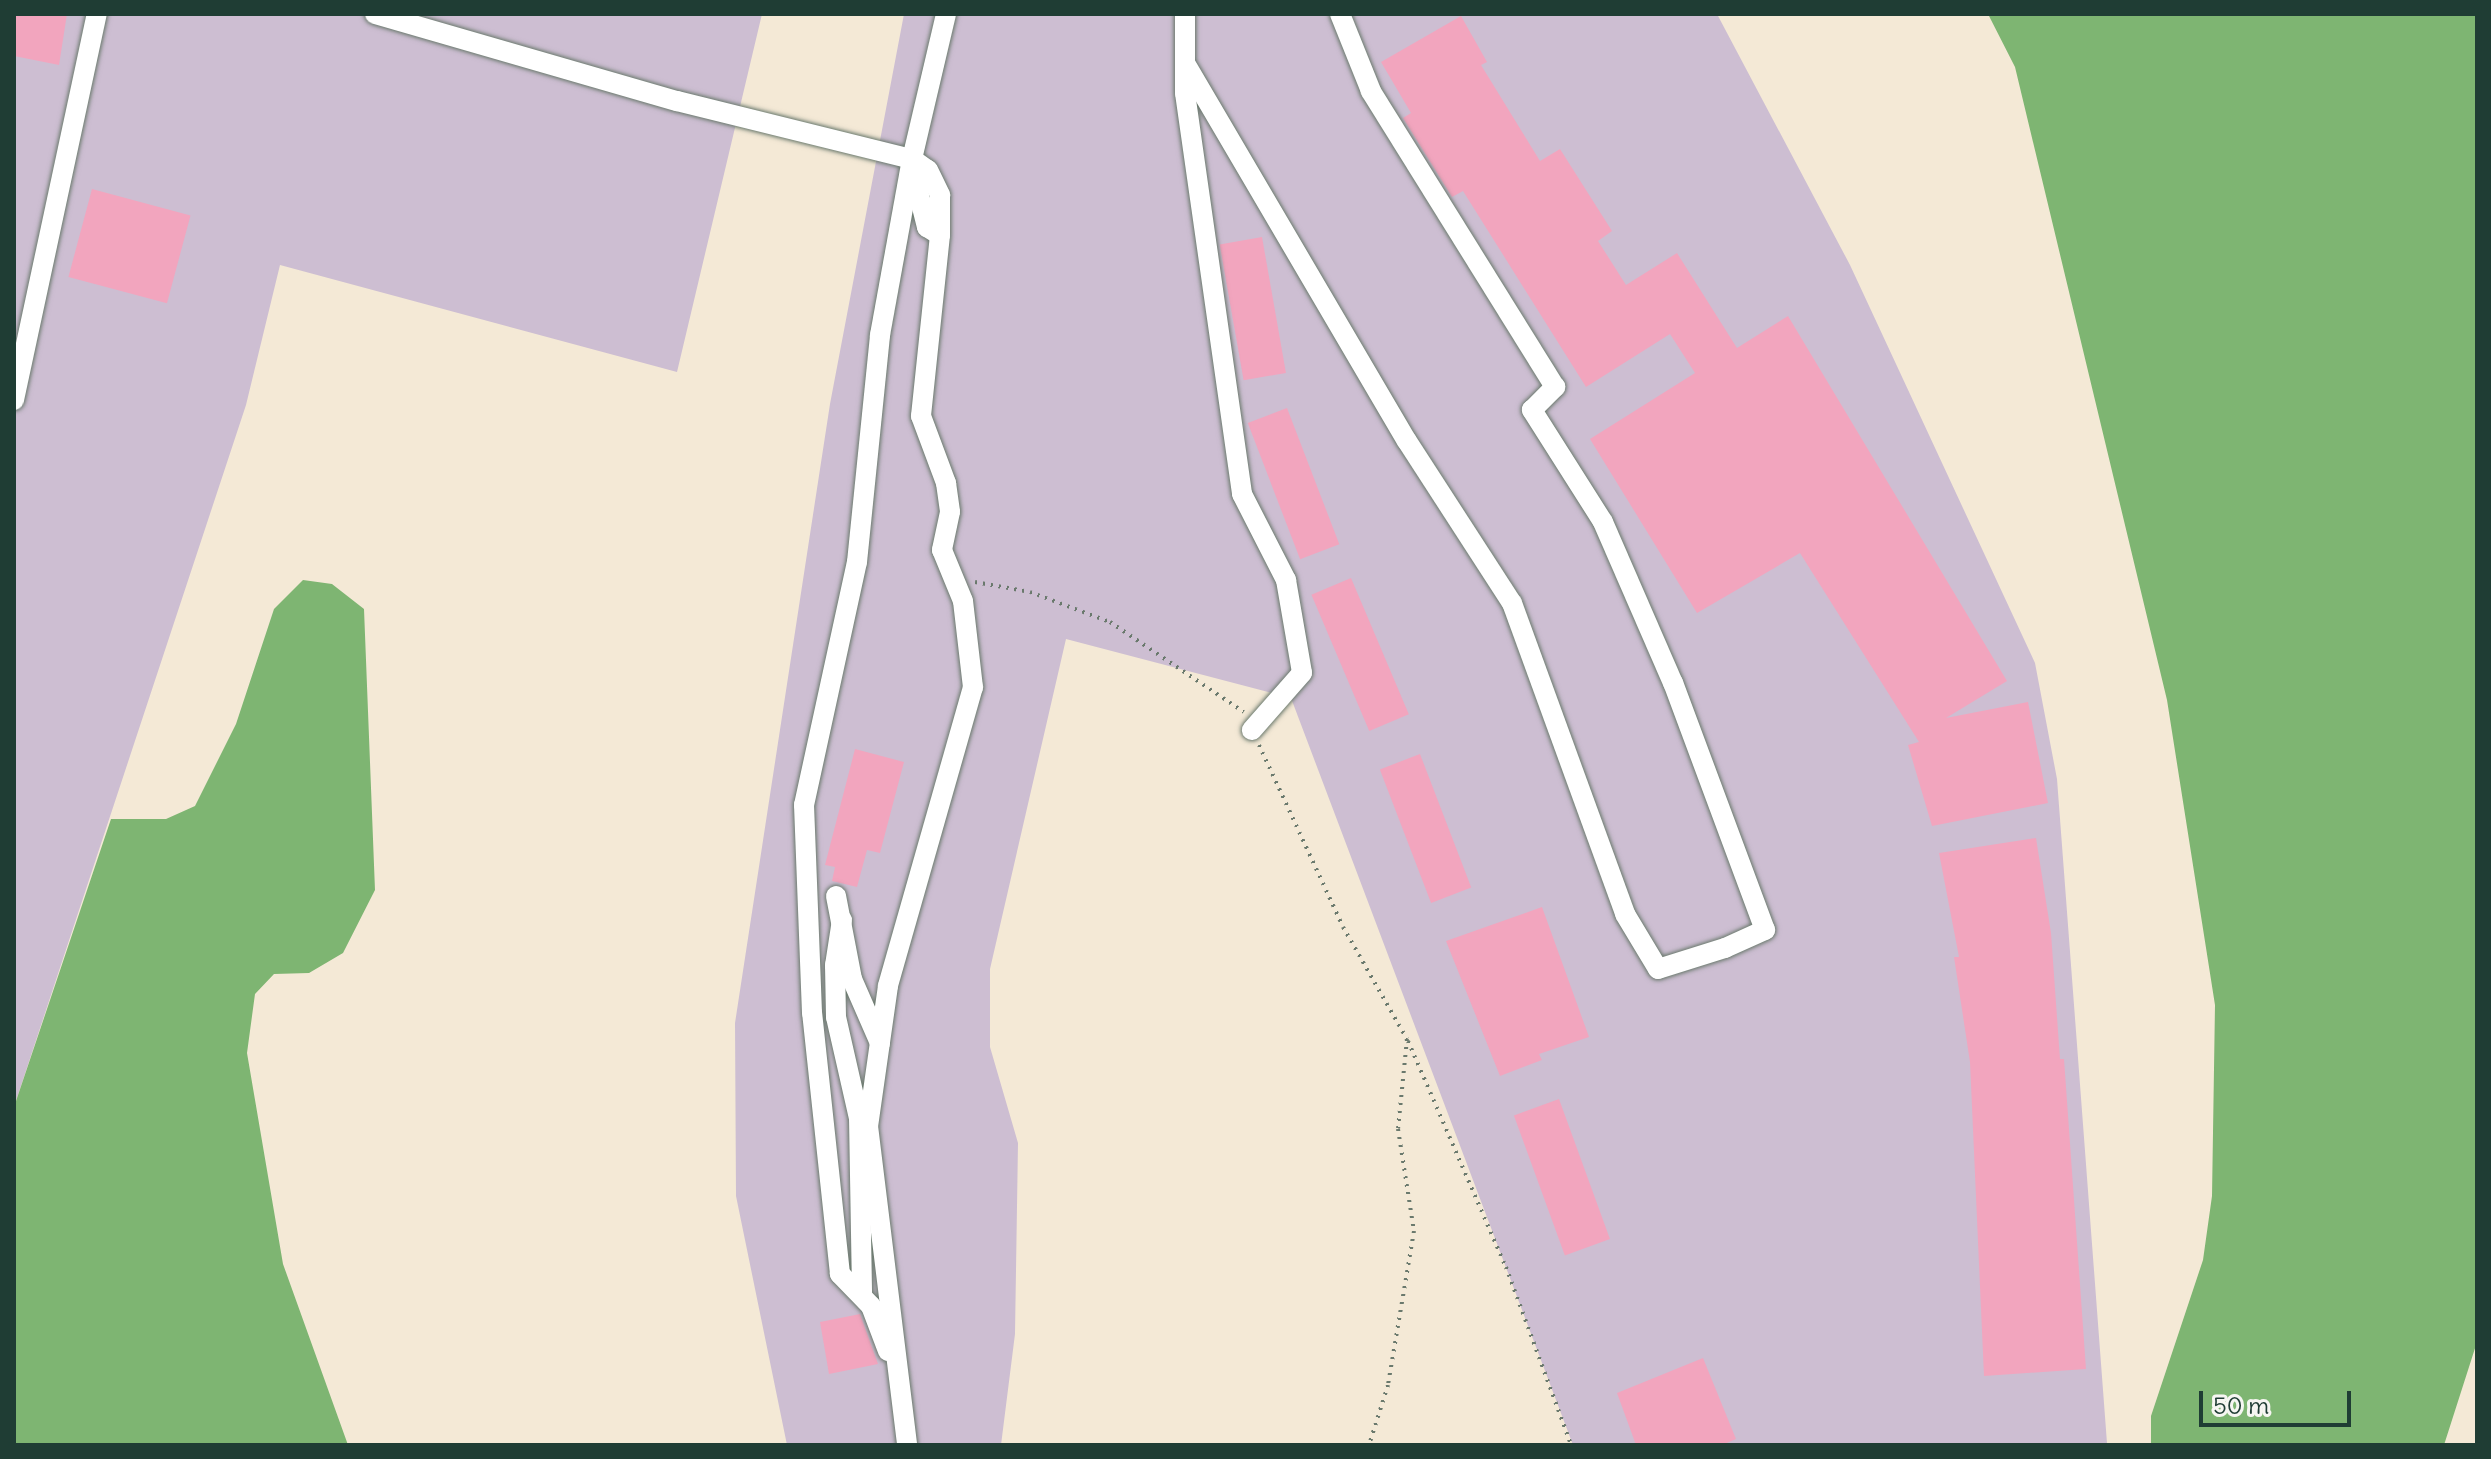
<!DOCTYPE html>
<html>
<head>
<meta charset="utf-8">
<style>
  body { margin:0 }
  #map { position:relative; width:2491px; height:1459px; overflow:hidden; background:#f4e9d6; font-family:Delius,sans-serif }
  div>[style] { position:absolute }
  .industrial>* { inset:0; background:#cdbed2 }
  .forest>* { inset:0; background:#7eb572 }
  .building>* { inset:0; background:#f2a5be; transform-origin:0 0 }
  .path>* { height:4px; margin-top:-2px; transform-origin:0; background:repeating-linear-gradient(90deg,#6a796d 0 2px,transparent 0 8px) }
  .roads { filter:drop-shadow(0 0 2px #6a796d) drop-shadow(0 0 2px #6a796d) }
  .minor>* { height:20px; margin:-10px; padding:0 10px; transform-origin:10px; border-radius:10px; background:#fff }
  span { translate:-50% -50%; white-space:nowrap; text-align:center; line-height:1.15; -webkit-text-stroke:6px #f6f6f2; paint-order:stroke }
  .frame { position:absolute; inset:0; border:16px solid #1f3d34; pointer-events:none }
  .scale { position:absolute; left:2199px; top:1391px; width:152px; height:36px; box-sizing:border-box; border:4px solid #1f3d34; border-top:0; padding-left:10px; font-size:24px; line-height:28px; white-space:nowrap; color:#1f3d34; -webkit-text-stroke:6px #f6f6f2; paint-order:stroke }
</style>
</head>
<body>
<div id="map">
  <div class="industrial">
    <i style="clip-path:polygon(14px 14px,762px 14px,677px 372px,280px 265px,246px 405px,14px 1107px)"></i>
    <i style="clip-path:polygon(904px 14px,1717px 14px,1850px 265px,2035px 663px,2057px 779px,2107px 1443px,1573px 1445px,1291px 698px,1066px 639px,990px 969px,990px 1047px,1018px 1143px,1015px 1334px,1001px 1445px,787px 1445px,736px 1196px,735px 1023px,830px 404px)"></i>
  </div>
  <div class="forest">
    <i style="clip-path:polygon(1988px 14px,2477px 14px,2477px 1342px,2444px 1445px,2151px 1445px,2151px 1416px,2203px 1260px,2212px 1196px,2215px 1005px,2167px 700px,2015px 67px)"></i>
    <i style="clip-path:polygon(303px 580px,332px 584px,364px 609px,375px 890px,343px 953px,309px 973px,274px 974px,255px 994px,247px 1053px,283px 1264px,348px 1445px,14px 1445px,14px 1107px,111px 819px,166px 819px,195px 806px,236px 724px,274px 609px)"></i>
  </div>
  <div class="building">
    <i style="clip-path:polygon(14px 14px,67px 14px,59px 65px,14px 56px)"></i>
    <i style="clip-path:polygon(1461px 16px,1487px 62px,1481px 65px,1540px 161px,1560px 149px,1612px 231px,1598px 241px,1626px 285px,1677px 253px,1737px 348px,1788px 316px,2007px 681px,1946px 718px,2028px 702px,2048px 803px,1932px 826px,1908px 745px,1919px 742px,1800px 553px,1697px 613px,1590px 439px,1695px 373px,1670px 334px,1586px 387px,1463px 191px,1452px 197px,1403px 118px,1411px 113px,1381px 62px)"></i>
    <i style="left:92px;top:189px;width:102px;height:91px;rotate:15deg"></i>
    <i style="left:1262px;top:237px;width:138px;height:43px;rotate:80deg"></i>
    <i style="left:1287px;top:408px;width:146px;height:42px;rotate:69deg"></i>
    <i style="left:1351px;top:578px;width:148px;height:43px;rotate:67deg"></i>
    <i style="clip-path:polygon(855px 749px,904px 762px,880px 853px,867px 850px,857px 887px,832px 881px,835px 867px,825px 865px)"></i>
    <i style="left:1420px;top:754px;width:143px;height:43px;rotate:69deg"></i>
    <i style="clip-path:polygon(2036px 838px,2051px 933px,2060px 1059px,2064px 1059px,2086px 1369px,1984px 1376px,1970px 1062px,1954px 957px,1959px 957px,1939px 853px)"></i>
    <i style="clip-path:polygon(1542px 907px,1589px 1037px,1539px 1054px,1542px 1060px,1500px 1076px,1446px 941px)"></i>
    <i style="left:1559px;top:1099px;width:149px;height:48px;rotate:70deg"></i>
    <i style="clip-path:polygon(860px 1314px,878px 1364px,829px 1374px,820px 1322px)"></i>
    <i style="clip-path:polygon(1703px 1358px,1736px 1439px,1722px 1445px,1636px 1445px,1617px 1393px)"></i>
  </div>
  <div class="path">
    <i style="left:975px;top:582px;width:56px;rotate:10.3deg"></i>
    <i style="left:1030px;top:592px;width:85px;rotate:20.6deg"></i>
    <i style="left:1110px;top:622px;width:161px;rotate:33.9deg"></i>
    <i style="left:1259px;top:745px;width:200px;rotate:65.2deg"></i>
    <i style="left:1343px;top:927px;width:129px;rotate:60.3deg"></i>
    <i style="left:1407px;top:1039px;width:90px;rotate:95.7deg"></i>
    <i style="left:1398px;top:1129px;width:103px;rotate:81.1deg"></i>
    <i style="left:1414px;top:1231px;width:156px;rotate:99.6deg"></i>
    <i style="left:1388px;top:1385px;width:63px;rotate:107.6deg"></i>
    <i style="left:1408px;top:1041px;width:246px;rotate:66.6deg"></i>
    <i style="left:1506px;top:1267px;width:189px;rotate:69.9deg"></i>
  </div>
  <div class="roads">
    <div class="minor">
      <i style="left:375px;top:14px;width:314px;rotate:16.1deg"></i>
      <i style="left:677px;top:101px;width:242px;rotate:13.9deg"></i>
      <i style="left:912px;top:159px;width:19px;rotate:35deg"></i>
      <i style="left:928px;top:170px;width:28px;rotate:64deg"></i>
      <i style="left:940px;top:195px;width:40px;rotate:90deg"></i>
      <i style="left:940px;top:235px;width:182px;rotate:96deg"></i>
      <i style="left:921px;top:416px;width:72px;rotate:69.5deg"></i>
      <i style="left:946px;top:483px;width:29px;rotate:82deg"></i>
      <i style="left:950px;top:512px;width:39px;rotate:102deg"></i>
      <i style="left:942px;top:550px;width:55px;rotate:67.6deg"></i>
      <i style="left:963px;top:601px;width:87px;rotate:83.4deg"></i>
      <i style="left:973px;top:687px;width:311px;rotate:105.9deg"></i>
      <i style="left:888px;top:986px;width:141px;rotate:98.1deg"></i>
      <i style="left:868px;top:1126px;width:321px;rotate:83deg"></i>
      <i style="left:1185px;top:14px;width:79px;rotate:90deg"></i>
      <i style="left:1185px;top:93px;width:405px;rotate:81.9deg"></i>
      <i style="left:1242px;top:494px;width:97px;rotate:62.9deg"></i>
      <i style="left:1286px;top:580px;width:94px;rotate:80.2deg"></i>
      <i style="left:1302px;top:673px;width:76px;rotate:131.3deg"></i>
      <i style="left:1185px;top:63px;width:438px;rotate:59.6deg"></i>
      <i style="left:1407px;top:441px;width:193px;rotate:57.1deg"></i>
      <i style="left:1512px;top:603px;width:331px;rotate:70deg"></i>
      <i style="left:1625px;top:914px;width:64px;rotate:59deg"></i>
      <i style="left:1658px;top:969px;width:70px;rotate:-17.4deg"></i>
      <i style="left:1725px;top:948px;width:44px;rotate:-24.2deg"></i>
      <i style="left:1765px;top:930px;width:264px;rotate:-110.4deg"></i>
      <i style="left:1673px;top:683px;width:176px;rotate:-113.5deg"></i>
      <i style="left:1603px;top:522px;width:133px;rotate:-122.4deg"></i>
      <i style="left:1532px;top:410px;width:33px;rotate:-45deg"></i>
      <i style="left:1555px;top:387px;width:349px;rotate:-121.9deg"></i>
      <i style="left:1371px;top:91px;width:83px;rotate:-111.9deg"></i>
      <i style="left:914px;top:175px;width:54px;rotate:76deg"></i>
      <i style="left:927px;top:227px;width:15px;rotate:32deg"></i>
      <i style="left:14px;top:400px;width:395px;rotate:-77.9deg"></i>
      <i style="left:836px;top:896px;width:85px;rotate:79.1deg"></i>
      <i style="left:852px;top:979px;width:70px;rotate:66.4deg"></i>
      <i style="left:842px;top:920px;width:46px;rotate:98.8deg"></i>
      <i style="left:835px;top:965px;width:52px;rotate:88.9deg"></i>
      <i style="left:836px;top:1017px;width:104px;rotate:77.2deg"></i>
      <i style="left:859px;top:1118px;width:178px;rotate:89deg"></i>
      <i style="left:888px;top:1351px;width:48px;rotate:-110.7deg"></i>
      <i style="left:871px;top:1306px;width:45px;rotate:-134.1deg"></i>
      <i style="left:840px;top:1274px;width:262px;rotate:-96.1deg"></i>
      <i style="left:812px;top:1013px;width:208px;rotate:-92.2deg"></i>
      <i style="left:804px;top:805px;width:249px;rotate:-77.7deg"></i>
      <i style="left:857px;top:562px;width:228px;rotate:-84.2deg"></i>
      <i style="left:880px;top:335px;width:179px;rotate:-79.7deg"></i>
      <i style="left:912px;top:159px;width:149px;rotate:-76.8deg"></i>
    </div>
  </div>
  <div class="frame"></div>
  <div class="scale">50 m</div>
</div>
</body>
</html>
